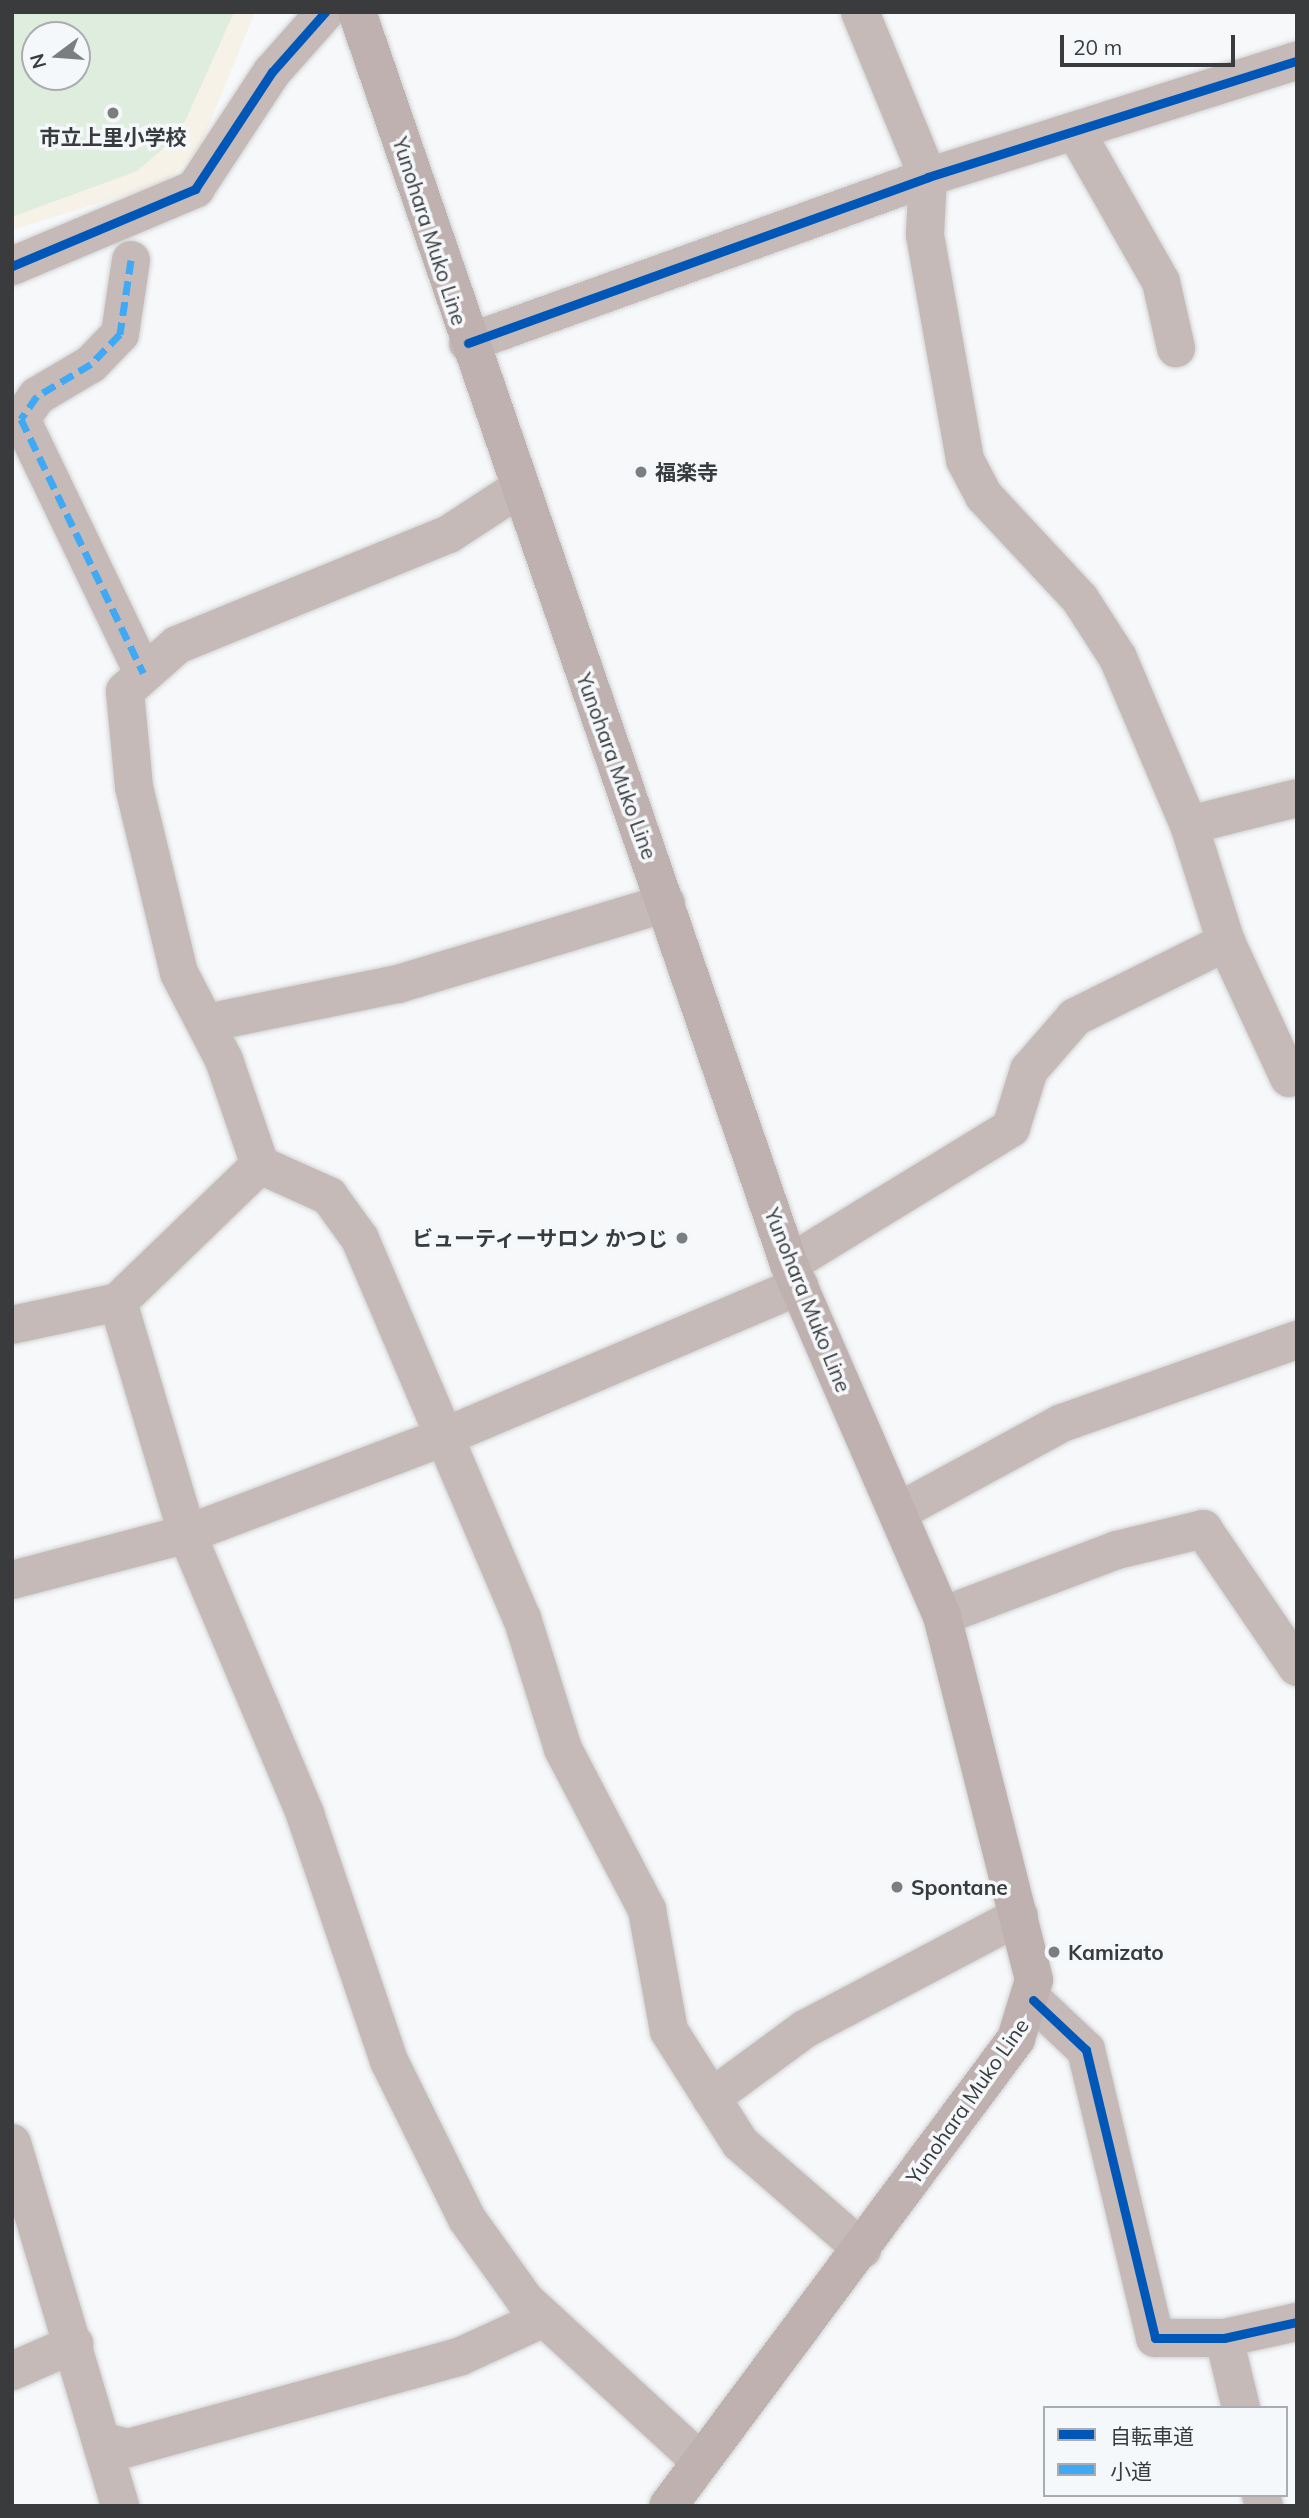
<!DOCTYPE html>
<html>
<head>
<meta charset="utf-8">
<style>
  body { margin:0 }
  #map { position:relative; width:1309px; height:2518px; overflow:hidden; background:#f6f8fa; font-family:Mulish,"Noto Sans JP",sans-serif }
  div>[style] { position:absolute }
  .education>* { inset:0; background:#f7f2e7 }
  .green>* { inset:0; background:#deeddd }
  .roads { filter:drop-shadow(0 0 2px #d1d2d3) drop-shadow(0 0 2px #d1d2d3) }
  .minor>* { height:38px; margin:-19px; padding:0 19px; transform-origin:19px; border-radius:19px; background:#c6bab8 }
  .major>* { height:38px; margin:-19px; padding:0 19px; transform-origin:19px; border-radius:19px; background:#bfb1af }
  .quiet>* { height:7px; margin-top:-3.5px; transform-origin:0; background:repeating-linear-gradient(90deg,#3fa9f5 0 14px,transparent 0 21px) }
  .cycleway>* { height:9px; margin:-4.5px; padding:0 4.5px; transform-origin:4.5px; border-radius:4.5px; background:#0057b8 }
  .dots>* { width:19px; height:19px; translate:-50% -50%; box-sizing:border-box; border:4px solid #f5f8fb; border-radius:50% }
  span { translate:-50% -50%; white-space:nowrap; text-align:center; line-height:1.15; -webkit-text-stroke:7px #f5f8fb; paint-order:stroke }
  .poi-label { font-size:21px; color:#3a3b3c; font-weight:700 }
  .left { translate:0 -50%; text-align:left }
  .right { translate:-100% -50%; text-align:right }
  .street-label { font-size:21px; color:#3a3b3c }
  .frame { position:absolute; inset:0; border:14px solid #3a3b3c; pointer-events:none }
  .legend { position:absolute; left:1043px; top:2406px; width:245px; height:91px; box-sizing:border-box; background:#f5f8fb; border:2px solid #aaacaf; margin:0; padding:9px 12px; list-style:none; font-size:21px; color:#3a3b3c }
  .legend li { display:flex; align-items:center; gap:14px; height:35px }
  .legend b { width:35px; border:2px solid #aaacaf }
  .north { position:absolute; left:21px; top:21px; width:70px; height:70px; box-sizing:border-box; background:#f5f8fb; border:2px solid #aaacaf; border-radius:50%; rotate:254deg; font-size:19px; font-weight:700; line-height:28px; text-align:center; color:#3a3b3c }
  .north::after { content:''; display:block; margin:auto; width:24px; height:32px; background:#7c7d7e; clip-path:polygon(50% 0,100% 100%,50% 72%,0 100%) }
  .scale { position:absolute; left:1060px; top:35px; width:175px; height:32px; box-sizing:border-box; border:4px solid #3a3b3c; border-top:0; padding-left:9px; font-size:21px; line-height:24px; white-space:nowrap; color:#3a3b3c; -webkit-text-stroke:5px #f5f8fb; paint-order:stroke }
</style>
</head>
<body>
<div id="map">
  <div class="education">
    <i style="clip-path:polygon(evenodd,12px 12px,255px 12px,199px 149px,164px 183px,12px 230px,12px 12px,35px 35px,77px 35px,77px 77px,35px 77px,35px 35px)"></i>
  </div>
  <div class="green">
    <i style="clip-path:polygon(evenodd,12px 12px,234px 12px,179px 135px,137px 171px,12px 217px,12px 12px,35px 35px,77px 35px,77px 77px,35px 77px,35px 35px)"></i>
  </div>
  <div class="roads">
    <div class="minor">
      <i style="left:860px;top:12px;width:178px;rotate:67.6deg"></i>
      <i style="left:928px;top:177px;width:58px;rotate:93deg"></i>
      <i style="left:925px;top:235px;width:229px;rotate:79.9deg"></i>
      <i style="left:965px;top:460px;width:41px;rotate:62.2deg"></i>
      <i style="left:984px;top:496px;width:141px;rotate:47deg"></i>
      <i style="left:1080px;top:599px;width:70px;rotate:57.2deg"></i>
      <i style="left:1118px;top:658px;width:181px;rotate:67deg"></i>
      <i style="left:1189px;top:825px;width:123px;rotate:72.5deg"></i>
      <i style="left:1226px;top:942px;width:150px;rotate:65.1deg"></i>
      <i style="left:1077px;top:134px;width:170px;rotate:60.4deg"></i>
      <i style="left:1161px;top:282px;width:68px;rotate:77.2deg"></i>
      <i style="left:131px;top:260px;width:75px;rotate:98.5deg"></i>
      <i style="left:120px;top:334px;width:42px;rotate:134deg"></i>
      <i style="left:91px;top:364px;width:63px;rotate:149.3deg"></i>
      <i style="left:37px;top:396px;width:28px;rotate:125deg"></i>
      <i style="left:21px;top:419px;width:282px;rotate:64.3deg"></i>
      <i style="left:12px;top:266px;width:199px;rotate:-22.8deg"></i>
      <i style="left:195px;top:189px;width:140px;rotate:-56.7deg"></i>
      <i style="left:272px;top:72px;width:80px;rotate:-48.5deg"></i>
      <i style="left:468px;top:343px;width:489px;rotate:-19.8deg"></i>
      <i style="left:928px;top:177px;width:387px;rotate:-17.5deg"></i>
      <i style="left:1189px;top:825px;width:111px;rotate:-14deg"></i>
      <i style="left:206px;top:1023px;width:196px;rotate:-11.5deg"></i>
      <i style="left:398px;top:984px;width:280px;rotate:-16.8deg"></i>
      <i style="left:260px;top:1165px;width:76px;rotate:24.2deg"></i>
      <i style="left:329px;top:1196px;width:53px;rotate:54.2deg"></i>
      <i style="left:360px;top:1239px;width:412px;rotate:66.9deg"></i>
      <i style="left:522px;top:1618px;width:137px;rotate:72.6deg"></i>
      <i style="left:563px;top:1749px;width:182px;rotate:62.4deg"></i>
      <i style="left:647px;top:1910px;width:123px;rotate:79.7deg"></i>
      <i style="left:669px;top:2031px;width:133px;rotate:57.6deg"></i>
      <i style="left:740px;top:2143px;width:162px;rotate:41deg"></i>
      <i style="left:789px;top:1264px;width:260px;rotate:-31.5deg"></i>
      <i style="left:1011px;top:1128px;width:61px;rotate:-72.8deg"></i>
      <i style="left:1029px;top:1070px;width:70px;rotate:-49deg"></i>
      <i style="left:1075px;top:1017px;width:169px;rotate:-26.4deg"></i>
      <i style="left:118px;top:1302px;width:242px;rotate:73.4deg"></i>
      <i style="left:187px;top:1534px;width:304px;rotate:67.1deg"></i>
      <i style="left:305px;top:1814px;width:261px;rotate:71.2deg"></i>
      <i style="left:389px;top:2061px;width:176px;rotate:63.7deg"></i>
      <i style="left:467px;top:2219px;width:100px;rotate:54.4deg"></i>
      <i style="left:525px;top:2300px;width:239px;rotate:42.6deg"></i>
      <i style="left:12px;top:1325px;width:108px;rotate:-12.2deg"></i>
      <i style="left:118px;top:1302px;width:197px;rotate:-44deg"></i>
      <i style="left:260px;top:1165px;width:111px;rotate:-108.9deg"></i>
      <i style="left:224px;top:1060px;width:98px;rotate:-117.3deg"></i>
      <i style="left:179px;top:973px;width:191px;rotate:-103.6deg"></i>
      <i style="left:134px;top:787px;width:96px;rotate:-95.4deg"></i>
      <i style="left:125px;top:691px;width:69px;rotate:-41.5deg"></i>
      <i style="left:177px;top:645px;width:294px;rotate:-22.2deg"></i>
      <i style="left:449px;top:534px;width:82px;rotate:-33.1deg"></i>
      <i style="left:898px;top:1512px;width:187px;rotate:-28.5deg"></i>
      <i style="left:1062px;top:1423px;width:249px;rotate:-19.5deg"></i>
      <i style="left:12px;top:1580px;width:181px;rotate:-14.7deg"></i>
      <i style="left:187px;top:1534px;width:277px;rotate:-20.7deg"></i>
      <i style="left:446px;top:1436px;width:384px;rotate:-23deg"></i>
      <i style="left:942px;top:1616px;width:187px;rotate:-20.7deg"></i>
      <i style="left:1117px;top:1550px;width:89px;rotate:-13.7deg"></i>
      <i style="left:1203px;top:1529px;width:167px;rotate:55.7deg"></i>
      <i style="left:1033px;top:2000px;width:73px;rotate:43.3deg"></i>
      <i style="left:1086px;top:2050px;width:296px;rotate:76.5deg"></i>
      <i style="left:1155px;top:2338px;width:69px"></i>
      <i style="left:1224px;top:2338px;width:75px;rotate:-12.4deg"></i>
      <i style="left:711px;top:2098px;width:117px;rotate:-36.3deg"></i>
      <i style="left:805px;top:2029px;width:242px;rotate:-27.8deg"></i>
      <i style="left:12px;top:2143px;width:379px;rotate:73.4deg"></i>
      <i style="left:1224px;top:2338px;width:72px;rotate:76.3deg"></i>
      <i style="left:12px;top:2371px;width:68px;rotate:-23.5deg"></i>
      <i style="left:104px;top:2442px;width:25px;rotate:14deg"></i>
      <i style="left:128px;top:2448px;width:345px;rotate:-15.4deg"></i>
      <i style="left:461px;top:2356px;width:91px;rotate:-24.6deg"></i>
      <i style="left:1261px;top:2495px;width:11px;rotate:75deg"></i>
    </div>
    <div class="major">
      <i style="left:357px;top:12px;width:1324px;rotate:70.96deg"></i>
      <i style="left:789px;top:1264px;width:384px;rotate:66.5deg"></i>
      <i style="left:942px;top:1616px;width:375px;rotate:75.8deg"></i>
      <i style="left:1034px;top:1980px;width:62px;rotate:107deg"></i>
      <i style="left:1016px;top:2039px;width:582px;rotate:126.69deg"></i>
    </div>
  </div>
  <div class="quiet">
    <i style="left:131px;top:260px;width:75px;rotate:98.5deg"></i>
    <i style="left:120px;top:334px;width:42px;rotate:134deg"></i>
    <i style="left:91px;top:364px;width:63px;rotate:149.3deg"></i>
    <i style="left:37px;top:396px;width:28px;rotate:125deg"></i>
    <i style="left:21px;top:419px;width:282px;rotate:64.3deg"></i>
  </div>
  <div class="cycleway">
    <i style="left:12px;top:266px;width:199px;rotate:-22.8deg"></i>
    <i style="left:195px;top:189px;width:140px;rotate:-56.7deg"></i>
    <i style="left:272px;top:72px;width:80px;rotate:-48.5deg"></i>
    <i style="left:468px;top:343px;width:489px;rotate:-19.8deg"></i>
    <i style="left:928px;top:177px;width:387px;rotate:-17.5deg"></i>
    <i style="left:1033px;top:2000px;width:73px;rotate:43.3deg"></i>
    <i style="left:1086px;top:2050px;width:296px;rotate:76.5deg"></i>
    <i style="left:1155px;top:2338px;width:69px"></i>
    <i style="left:1224px;top:2338px;width:75px;rotate:-12.4deg"></i>
  </div>
  <div class="dots">
    <i style="left:113px;top:113px;background:#7c7d7e"></i>
    <i style="left:641px;top:472px;background:#7c7d7e"></i>
    <i style="left:682px;top:1238px;background:#7c7d7e"></i>
    <i style="left:897px;top:1887px;background:#7c7d7e"></i>
    <i style="left:1054px;top:1952px;background:#7c7d7e"></i>
  </div>
  <div class="poi-label">
    <span style="left:113px;top:137px">市立上里小学校</span>
    <span class="left" style="left:655px;top:472px">福楽寺</span>
    <span class="right" style="left:668px;top:1238px">ビューティーサロン かつじ</span>
    <span class="left" style="left:911px;top:1887px">Spontane</span>
    <span class="left" style="left:1068px;top:1952px">Kamizato</span>
  </div>
  <div class="street-label">
    <span style="left:430px;top:231px;rotate:72deg">Yunohara Muko Line</span>
    <span style="left:617px;top:766px;rotate:70deg">Yunohara Muko Line</span>
    <span style="left:808px;top:1300px;rotate:68deg">Yunohara Muko Line</span>
    <span style="left:967px;top:2101px;rotate:-55deg">Yunohara Muko Line</span>
  </div>
  <div class="frame"></div>
  <ul class="legend">
  <li><b style="height:9px;background:#0057b8"></b>自転車道</li>
  <li><b style="height:9px;background:#3fa9f5"></b>小道</li>
  </ul>
  <div class="north">N</div>
  <div class="scale">20 m</div>
</div>
</body>
</html>
